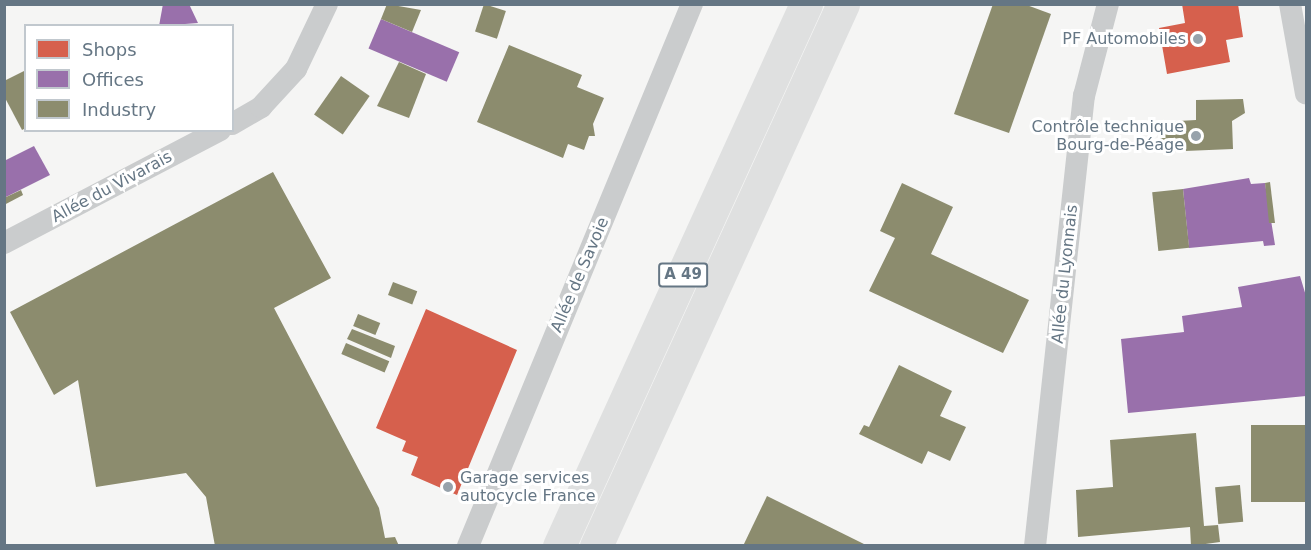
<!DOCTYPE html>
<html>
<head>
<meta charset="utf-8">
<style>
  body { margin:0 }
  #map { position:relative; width:1311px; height:550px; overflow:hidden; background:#f5f5f4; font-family:"DejaVu Sans",sans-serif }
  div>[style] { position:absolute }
  .shops>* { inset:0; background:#d6604d }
  .offices>* { inset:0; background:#9970ab; transform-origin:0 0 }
  .industry>* { inset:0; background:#8c8c6e; transform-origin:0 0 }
  .street>* { height:22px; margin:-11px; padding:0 11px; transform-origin:11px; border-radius:11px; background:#cacccd }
  .highway>* { height:33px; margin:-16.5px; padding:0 16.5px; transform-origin:16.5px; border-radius:16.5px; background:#dfe0e0 }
  .dots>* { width:16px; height:16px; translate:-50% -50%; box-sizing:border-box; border:3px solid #fff; border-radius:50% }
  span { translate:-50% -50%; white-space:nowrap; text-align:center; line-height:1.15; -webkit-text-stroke:6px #fff; paint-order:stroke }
  .shield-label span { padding:2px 4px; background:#fff; border:2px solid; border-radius:4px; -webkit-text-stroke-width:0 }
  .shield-label { font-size:15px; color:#657684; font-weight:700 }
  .poi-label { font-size:16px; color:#657684 }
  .right { translate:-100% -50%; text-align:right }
  .left { translate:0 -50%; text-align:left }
  .street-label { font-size:16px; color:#657684 }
  .frame { position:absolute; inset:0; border:6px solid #657684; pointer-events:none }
  .legend { position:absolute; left:24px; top:24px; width:210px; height:108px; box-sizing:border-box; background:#fff; border:2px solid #c1c8ce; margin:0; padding:8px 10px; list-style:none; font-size:18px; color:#657684 }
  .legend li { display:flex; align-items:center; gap:12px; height:30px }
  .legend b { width:30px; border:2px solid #c1c8ce }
</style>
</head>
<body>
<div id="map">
  <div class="shops">
    <i style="clip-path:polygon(1182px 4px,1238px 4px,1243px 37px,1226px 40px,1230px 62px,1167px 74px,1159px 28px,1185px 23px)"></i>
    <i style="clip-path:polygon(426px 309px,517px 350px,457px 495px,411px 475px,418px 457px,402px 451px,406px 441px,376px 428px)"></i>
  </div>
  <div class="offices">
    <i style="clip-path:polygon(163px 4px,189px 4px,198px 23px,159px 26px)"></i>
    <i style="left:381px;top:19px;width:85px;height:32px;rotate:23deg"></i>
    <i style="clip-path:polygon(34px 146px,50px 175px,4px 198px,4px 161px)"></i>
    <i style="clip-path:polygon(1249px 178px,1251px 184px,1265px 183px,1275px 245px,1264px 246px,1263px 241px,1189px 248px,1183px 189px)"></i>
    <i style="clip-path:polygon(1300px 276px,1306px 296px,1306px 396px,1128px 413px,1121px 339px,1184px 332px,1182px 316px,1242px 307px,1238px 287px)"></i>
  </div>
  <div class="industry">
    <i style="clip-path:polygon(387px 4px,421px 10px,412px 32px,381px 19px)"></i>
    <i style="left:484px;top:4px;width:23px;height:29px;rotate:18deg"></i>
    <i style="clip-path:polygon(993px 4px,1024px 4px,1051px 14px,1009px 133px,954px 114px)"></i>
    <i style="clip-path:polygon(509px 45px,582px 75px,577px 87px,604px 98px,593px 124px,595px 136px,589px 136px,584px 150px,568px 144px,563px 158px,477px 122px)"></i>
    <i style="clip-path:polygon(399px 62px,426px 74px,409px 118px,377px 106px)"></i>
    <i style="clip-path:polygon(26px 70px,26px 128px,22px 130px,4px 96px,4px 81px)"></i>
    <i style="left:341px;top:76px;width:35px;height:47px;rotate:35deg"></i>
    <i style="clip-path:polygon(1243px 99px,1245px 113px,1232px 121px,1233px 149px,1161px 152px,1160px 122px,1196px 120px,1196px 100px)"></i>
    <i style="clip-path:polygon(273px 172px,331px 278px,274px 308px,379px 508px,385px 538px,395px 537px,399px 546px,215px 546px,206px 497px,186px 473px,96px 487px,78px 380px,54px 395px,10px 312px)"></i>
    <i style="clip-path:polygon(1270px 182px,1275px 223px,1269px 223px,1265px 183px)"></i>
    <i style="clip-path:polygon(902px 183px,953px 207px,931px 254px,1029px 300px,1003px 353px,869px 291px,895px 238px,880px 231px)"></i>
    <i style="left:1183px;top:189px;width:59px;height:31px;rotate:84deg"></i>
    <i style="clip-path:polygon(21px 190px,23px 195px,4px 205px,4px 198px)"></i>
    <i style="left:393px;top:282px;width:26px;height:14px;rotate:21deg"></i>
    <i style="left:358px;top:314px;width:24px;height:13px;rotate:22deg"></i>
    <i style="clip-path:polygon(352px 329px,395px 346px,391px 358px,347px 339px)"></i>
    <i style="left:346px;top:343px;width:47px;height:12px;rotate:23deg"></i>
    <i style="clip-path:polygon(899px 365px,952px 391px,940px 416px,966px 427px,950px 461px,928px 451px,922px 464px,859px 434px,864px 425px,869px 427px)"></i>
    <i style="left:1306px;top:425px;width:77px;height:55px;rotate:90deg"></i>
    <i style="clip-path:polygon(1196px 433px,1204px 526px,1218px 525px,1220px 542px,1191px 546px,1190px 527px,1078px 537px,1076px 490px,1113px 487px,1110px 440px)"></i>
    <i style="left:1240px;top:485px;width:37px;height:25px;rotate:85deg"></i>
    <i style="clip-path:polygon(767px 496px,868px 546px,743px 546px)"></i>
  </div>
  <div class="street">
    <i style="left:1290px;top:4px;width:91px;rotate:79.9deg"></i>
    <i style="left:232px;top:124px;width:34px;rotate:-30deg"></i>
    <i style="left:261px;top:107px;width:52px;rotate:-47.4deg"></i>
    <i style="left:296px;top:69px;width:72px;rotate:-64.5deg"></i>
    <i style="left:4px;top:243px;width:244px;rotate:-27.6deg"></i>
    <i style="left:468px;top:546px;width:586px;rotate:-67.55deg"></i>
    <i style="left:1035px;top:546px;width:453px;rotate:-83.8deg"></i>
    <i style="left:1084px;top:96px;width:95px;rotate:-75.4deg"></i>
  </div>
  <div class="highway">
    <i style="left:559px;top:546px;width:596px;rotate:-65.5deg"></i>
    <i style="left:596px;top:546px;width:596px;rotate:-65.5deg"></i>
  </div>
  <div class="dots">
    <i style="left:1198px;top:39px;background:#97a2ab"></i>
    <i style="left:1196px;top:136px;background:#97a2ab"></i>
    <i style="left:448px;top:487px;background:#97a2ab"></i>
  </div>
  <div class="shield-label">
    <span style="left:683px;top:275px">A 49</span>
  </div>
  <div class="poi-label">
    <span class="right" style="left:1186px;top:39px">PF Automobiles</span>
    <span class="right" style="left:1184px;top:136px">Contrôle technique<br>Bourg-de-Péage</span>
    <span class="left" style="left:460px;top:487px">Garage services<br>autocycle France</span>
  </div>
  <div class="street-label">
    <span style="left:112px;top:187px;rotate:-28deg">Allée du Vivarais</span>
    <span style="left:1065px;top:274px;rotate:-84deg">Allée du Lyonnais</span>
    <span style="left:580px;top:275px;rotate:-67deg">Allée de Savoie</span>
  </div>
  <div class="frame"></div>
  <ul class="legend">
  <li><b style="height:16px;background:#d6604d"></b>Shops</li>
  <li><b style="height:16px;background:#9970ab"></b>Offices</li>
  <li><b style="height:16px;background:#8c8c6e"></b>Industry</li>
  </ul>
</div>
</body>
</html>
